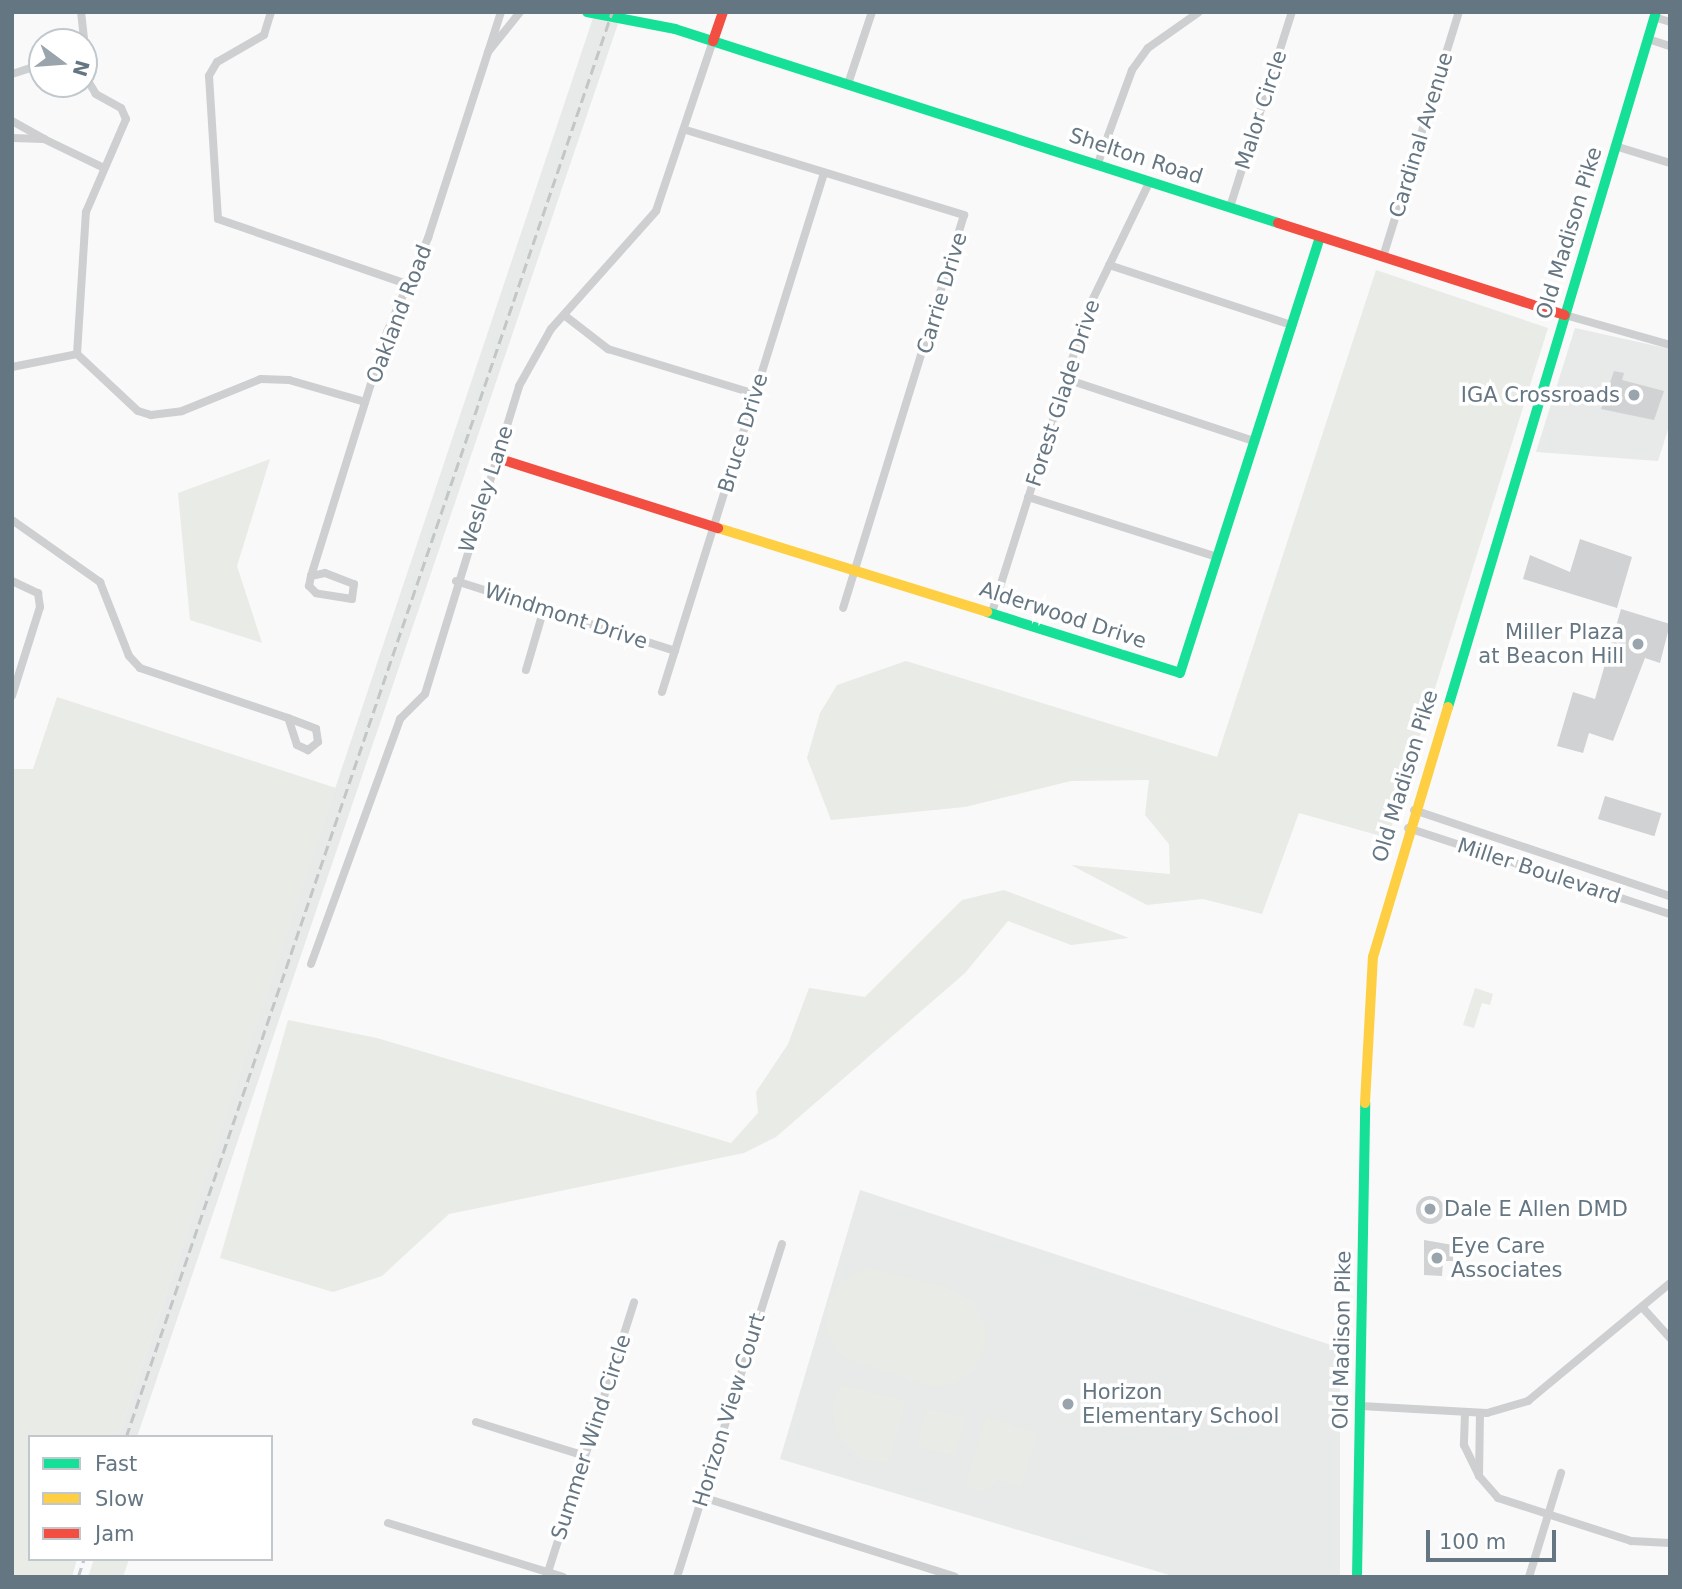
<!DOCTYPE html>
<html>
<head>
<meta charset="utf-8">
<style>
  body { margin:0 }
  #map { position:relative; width:1682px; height:1589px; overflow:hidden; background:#f9f9f9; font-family:"DejaVu Sans",sans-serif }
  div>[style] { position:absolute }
  .built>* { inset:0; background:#e8e9e9 }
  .green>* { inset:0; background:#e8ebe6; transform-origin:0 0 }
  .building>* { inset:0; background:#d0d2d3; transform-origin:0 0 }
  .round { border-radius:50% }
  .street>* { height:8px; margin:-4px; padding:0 4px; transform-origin:4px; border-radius:4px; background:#cecfd0 }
  .fast>* { height:10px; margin:-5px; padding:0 5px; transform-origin:5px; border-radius:5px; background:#16e098 }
  .slow>* { height:10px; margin:-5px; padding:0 5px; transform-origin:5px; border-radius:5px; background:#ffcf43 }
  .jam>* { height:10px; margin:-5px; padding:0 5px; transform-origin:5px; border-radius:5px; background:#f24e42 }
  .rail>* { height:2.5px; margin-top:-1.25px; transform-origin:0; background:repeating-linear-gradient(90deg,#c3c5c6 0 10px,transparent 0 15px) }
  .dots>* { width:19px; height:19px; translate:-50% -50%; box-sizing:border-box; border:4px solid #fff; border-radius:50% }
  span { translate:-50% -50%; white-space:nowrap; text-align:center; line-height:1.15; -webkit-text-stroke:7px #fff; paint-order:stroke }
  .street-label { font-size:21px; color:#657683 }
  .poi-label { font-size:21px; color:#657683 }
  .right { translate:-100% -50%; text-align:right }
  .left { translate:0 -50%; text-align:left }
  .frame { position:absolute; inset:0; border:14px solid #657683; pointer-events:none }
  .legend { position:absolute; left:28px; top:1435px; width:245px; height:126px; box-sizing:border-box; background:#fff; border:2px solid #c1c8cd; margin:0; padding:9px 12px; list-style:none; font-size:21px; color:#657683 }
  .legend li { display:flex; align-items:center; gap:14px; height:35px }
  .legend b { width:35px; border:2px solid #c1c8cd }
  .north { position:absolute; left:28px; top:28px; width:70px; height:70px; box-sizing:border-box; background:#fff; border:2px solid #c1c8cd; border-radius:50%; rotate:106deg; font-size:19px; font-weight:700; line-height:28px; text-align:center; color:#657683 }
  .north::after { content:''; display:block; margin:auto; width:24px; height:32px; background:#99a4ac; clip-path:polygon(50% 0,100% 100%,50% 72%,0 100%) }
  .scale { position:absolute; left:1426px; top:1530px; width:130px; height:32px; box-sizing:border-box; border:4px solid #657683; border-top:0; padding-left:9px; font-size:21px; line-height:24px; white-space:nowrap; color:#657683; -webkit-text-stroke:5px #fff; paint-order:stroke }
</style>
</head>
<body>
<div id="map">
  <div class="built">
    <i style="clip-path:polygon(595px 12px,622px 12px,137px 1437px,118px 1437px)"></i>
    <i style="clip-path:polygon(1575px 328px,1670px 349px,1670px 423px,1658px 461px,1536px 452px)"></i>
    <i style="clip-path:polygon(860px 1190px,1340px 1348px,1340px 1577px,1176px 1577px,780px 1459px)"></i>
  </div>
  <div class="green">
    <i style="clip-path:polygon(1376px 270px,1548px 328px,1388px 838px,1299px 813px,1262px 914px,1203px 899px,1147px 905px,1071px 865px,1170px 874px,1169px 844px,1145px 815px,1149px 780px,1071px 781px,965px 807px,831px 820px,807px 758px,820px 713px,837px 685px,906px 661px,1217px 757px)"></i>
    <i style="clip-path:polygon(270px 459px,237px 566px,262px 643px,190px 620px,178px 493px)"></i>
    <i style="clip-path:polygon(57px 697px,336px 788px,118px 1437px,30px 1437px,30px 1559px,77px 1559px,72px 1577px,12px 1577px,12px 769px,33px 769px)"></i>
    <i style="clip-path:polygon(1004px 890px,1129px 938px,1071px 945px,1008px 921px,965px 973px,776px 1137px,744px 1153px,449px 1214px,382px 1276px,333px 1292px,220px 1258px,288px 1020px,377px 1038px,731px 1143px,758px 1113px,756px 1092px,788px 1044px,809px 988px,865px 997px,962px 900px)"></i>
    <i style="clip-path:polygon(1475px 988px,1493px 994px,1490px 1005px,1482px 1003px,1474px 1028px,1463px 1025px)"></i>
    <i style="clip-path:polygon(867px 1268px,945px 1287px,972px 1301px,986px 1329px,985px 1349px,972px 1371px,954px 1384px,934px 1387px,842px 1357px,826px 1330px,829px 1301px,843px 1280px)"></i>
    <i style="clip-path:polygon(841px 1384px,906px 1401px,888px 1464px,861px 1459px,837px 1435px,832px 1405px)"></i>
    <i style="left:927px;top:1408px;width:40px;height:39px;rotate:16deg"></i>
    <i style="clip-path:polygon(986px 1417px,1038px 1433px,1020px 1487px,998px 1480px,983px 1492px,965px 1486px)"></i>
    <i style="clip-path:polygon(94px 1559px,129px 1559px,123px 1577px,88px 1577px)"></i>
  </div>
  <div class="building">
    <i style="clip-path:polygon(1614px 371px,1624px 373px,1622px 380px,1664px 391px,1654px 420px,1601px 409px)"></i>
    <i style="clip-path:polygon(1580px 539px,1632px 557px,1617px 608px,1523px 579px,1530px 555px,1570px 572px)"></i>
    <i style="clip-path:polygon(1621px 609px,1670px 624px,1660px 663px,1645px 658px,1613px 741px,1589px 733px,1583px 753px,1557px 746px,1573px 692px,1595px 699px)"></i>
    <i style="left:1605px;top:796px;width:59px;height:24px;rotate:17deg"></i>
    <i class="round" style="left:1416px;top:1196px;width:28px;height:28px"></i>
    <i style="clip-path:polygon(1424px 1240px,1453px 1245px,1453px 1261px,1443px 1261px,1442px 1276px,1424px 1275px)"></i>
  </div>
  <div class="street">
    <i style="left:271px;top:12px;width:24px;rotate:107deg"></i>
    <i style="left:264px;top:35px;width:54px;rotate:150.1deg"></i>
    <i style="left:217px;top:62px;width:16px;rotate:120deg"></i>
    <i style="left:209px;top:76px;width:143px;rotate:86.4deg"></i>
    <i style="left:218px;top:219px;width:200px;rotate:19deg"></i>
    <i style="left:1654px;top:17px;width:17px;rotate:17deg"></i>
    <i style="left:1648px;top:39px;width:23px;rotate:18deg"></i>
    <i style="left:488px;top:52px;width:51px;rotate:-51.3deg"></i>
    <i style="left:12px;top:74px;width:32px;rotate:-18deg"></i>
    <i style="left:848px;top:84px;width:76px;rotate:-71.6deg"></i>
    <i style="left:12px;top:121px;width:37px;rotate:29deg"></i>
    <i style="left:44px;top:139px;width:32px;rotate:-178deg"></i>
    <i style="left:686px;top:130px;width:291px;rotate:17deg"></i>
    <i style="left:964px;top:215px;width:411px;rotate:107.1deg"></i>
    <i style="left:44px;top:139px;width:67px;rotate:25.8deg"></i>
    <i style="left:1615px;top:146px;width:58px;rotate:17.2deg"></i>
    <i style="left:1098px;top:163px;width:99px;rotate:-69.9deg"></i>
    <i style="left:1132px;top:70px;width:27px;rotate:-54deg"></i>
    <i style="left:1148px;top:48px;width:62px;rotate:-35.2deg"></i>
    <i style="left:1230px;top:207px;width:205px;rotate:-72.4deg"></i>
    <i style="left:1383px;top:257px;width:257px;rotate:-72.8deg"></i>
    <i style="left:1109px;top:265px;width:193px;rotate:18.2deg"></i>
    <i style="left:564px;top:315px;width:56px;rotate:37.7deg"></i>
    <i style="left:608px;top:349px;width:154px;rotate:17deg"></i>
    <i style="left:1565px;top:315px;width:109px;rotate:15.9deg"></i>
    <i style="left:77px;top:354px;width:142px;rotate:-86.4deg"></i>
    <i style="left:86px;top:212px;width:101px;rotate:-66.7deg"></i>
    <i style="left:126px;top:119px;width:12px;rotate:-114deg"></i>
    <i style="left:121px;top:108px;width:29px;rotate:-151deg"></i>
    <i style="left:96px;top:94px;width:13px;rotate:-122deg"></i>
    <i style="left:89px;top:83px;width:71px;rotate:-96.4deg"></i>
    <i style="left:77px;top:354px;width:83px;rotate:43.1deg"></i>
    <i style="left:138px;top:411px;width:14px;rotate:17deg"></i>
    <i style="left:151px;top:415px;width:31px;rotate:-7deg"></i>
    <i style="left:182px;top:411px;width:85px;rotate:-22.1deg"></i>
    <i style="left:261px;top:379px;width:28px;rotate:2deg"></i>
    <i style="left:289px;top:380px;width:79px;rotate:16.1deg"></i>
    <i style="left:12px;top:367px;width:66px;rotate:-11.3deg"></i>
    <i style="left:1066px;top:379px;width:198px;rotate:18.3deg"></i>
    <i style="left:1028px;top:497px;width:198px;rotate:17.6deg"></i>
    <i style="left:12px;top:520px;width:108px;rotate:35.2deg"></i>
    <i style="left:100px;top:582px;width:79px;rotate:68.6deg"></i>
    <i style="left:129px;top:656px;width:16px;rotate:47deg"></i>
    <i style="left:140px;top:668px;width:156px;rotate:18.7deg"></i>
    <i style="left:325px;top:573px;width:31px;rotate:21deg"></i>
    <i style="left:354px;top:584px;width:15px;rotate:98deg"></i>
    <i style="left:352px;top:599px;width:36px;rotate:-171deg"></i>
    <i style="left:316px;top:593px;width:10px;rotate:-135deg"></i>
    <i style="left:309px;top:586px;width:10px;rotate:-79deg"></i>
    <i style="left:311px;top:576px;width:14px;rotate:-12deg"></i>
    <i style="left:311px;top:576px;width:256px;rotate:-72.7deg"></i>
    <i style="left:387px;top:332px;width:103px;rotate:-66.4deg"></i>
    <i style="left:428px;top:238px;width:237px;rotate:-72.1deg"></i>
    <i style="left:12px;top:581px;width:29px;rotate:25deg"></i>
    <i style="left:38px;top:593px;width:14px;rotate:82deg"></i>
    <i style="left:40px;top:607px;width:93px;rotate:107.5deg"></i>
    <i style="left:456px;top:581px;width:230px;rotate:17.7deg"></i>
    <i style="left:992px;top:612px;width:320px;rotate:-72.4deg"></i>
    <i style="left:1089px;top:307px;width:140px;rotate:-64.2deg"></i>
    <i style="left:526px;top:670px;width:60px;rotate:-73.7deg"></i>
    <i style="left:662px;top:692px;width:544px;rotate:-72.66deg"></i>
    <i style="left:288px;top:718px;width:30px;rotate:21deg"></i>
    <i style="left:316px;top:729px;width:13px;rotate:81deg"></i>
    <i style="left:318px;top:742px;width:13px;rotate:141deg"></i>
    <i style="left:308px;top:750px;width:12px;rotate:-156deg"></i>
    <i style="left:297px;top:745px;width:28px;rotate:-108deg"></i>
    <i style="left:1414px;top:810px;width:270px;rotate:18.6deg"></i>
    <i style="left:1408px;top:828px;width:276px;rotate:18.2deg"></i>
    <i style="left:311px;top:964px;width:261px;rotate:-70deg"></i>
    <i style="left:400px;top:719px;width:35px;rotate:-45deg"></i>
    <i style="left:425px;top:694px;width:322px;rotate:-73deg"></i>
    <i style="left:519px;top:386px;width:65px;rotate:-60.7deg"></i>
    <i style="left:551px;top:329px;width:158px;rotate:-48.3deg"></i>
    <i style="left:656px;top:211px;width:179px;rotate:-71.5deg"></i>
    <i style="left:1642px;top:1307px;width:42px;rotate:47.9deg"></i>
    <i style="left:1361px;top:1406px;width:126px;rotate:3.2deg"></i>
    <i style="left:1487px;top:1413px;width:43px;rotate:-16.3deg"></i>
    <i style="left:1528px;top:1401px;width:185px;rotate:-39.7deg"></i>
    <i style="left:1465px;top:1413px;width:32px;rotate:92deg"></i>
    <i style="left:1464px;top:1445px;width:34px;rotate:64deg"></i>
    <i style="left:1480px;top:1413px;width:63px;rotate:90.9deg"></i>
    <i style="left:1479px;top:1476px;width:29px;rotate:49deg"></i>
    <i style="left:1498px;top:1498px;width:140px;rotate:17.9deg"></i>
    <i style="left:1631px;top:1541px;width:39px;rotate:3deg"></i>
    <i style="left:476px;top:1422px;width:114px;rotate:17.3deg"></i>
    <i style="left:702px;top:1497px;width:265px;rotate:17.5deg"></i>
    <i style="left:388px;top:1523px;width:183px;rotate:17.1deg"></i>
    <i style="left:548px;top:1572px;width:283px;rotate:-72.3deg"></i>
    <i style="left:677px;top:1577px;width:349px;rotate:-72.5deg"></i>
    <i style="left:1529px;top:1577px;width:109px;rotate:-72.9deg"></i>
  </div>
  <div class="fast">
    <i style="left:587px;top:12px;width:90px;rotate:10.9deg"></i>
    <i style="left:675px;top:29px;width:633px;rotate:17.83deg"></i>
    <i style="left:987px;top:612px;width:202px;rotate:17.5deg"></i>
    <i style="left:1180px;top:673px;width:458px;rotate:-72.2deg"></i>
    <i style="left:1448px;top:707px;width:725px;rotate:-73.34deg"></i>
    <i style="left:1357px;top:1577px;width:474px;rotate:-89deg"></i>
  </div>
  <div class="slow">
    <i style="left:718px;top:528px;width:282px;rotate:17.3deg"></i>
    <i style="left:1365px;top:1103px;width:146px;rotate:-86.9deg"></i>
    <i style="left:1373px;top:957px;width:261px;rotate:-73.3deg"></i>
  </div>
  <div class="jam">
    <i style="left:713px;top:41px;width:31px;rotate:-71deg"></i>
    <i style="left:1278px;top:223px;width:301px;rotate:17.8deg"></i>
    <i style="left:497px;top:458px;width:232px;rotate:17.6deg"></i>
  </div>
  <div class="rail">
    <i style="left:126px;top:1437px;width:1506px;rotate:-71.17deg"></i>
    <i style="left:78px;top:1577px;width:19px;rotate:-72deg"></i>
  </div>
  <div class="dots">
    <i style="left:1634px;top:395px;background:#99a4ac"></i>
    <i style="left:1638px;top:644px;background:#99a4ac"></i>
    <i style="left:1430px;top:1209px;background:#99a4ac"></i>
    <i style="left:1437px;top:1258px;background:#99a4ac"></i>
    <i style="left:1068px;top:1404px;background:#99a4ac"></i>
  </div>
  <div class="street-label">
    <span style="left:1261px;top:110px;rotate:-72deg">Malor Circle</span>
    <span style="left:1421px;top:135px;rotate:-73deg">Cardinal Avenue</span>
    <span style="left:1136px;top:156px;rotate:18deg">Shelton Road</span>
    <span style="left:1569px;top:233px;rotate:-73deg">Old Madison Pike</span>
    <span style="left:942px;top:293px;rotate:-73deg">Carrie Drive</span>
    <span style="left:399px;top:314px;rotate:-69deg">Oakland Road</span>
    <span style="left:1063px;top:393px;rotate:-72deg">Forest Glade Drive</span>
    <span style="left:743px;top:433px;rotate:-73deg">Bruce Drive</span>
    <span style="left:486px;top:489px;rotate:-72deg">Wesley Lane</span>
    <span style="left:1063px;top:615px;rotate:18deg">Alderwood Drive</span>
    <span style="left:566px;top:616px;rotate:18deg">Windmont Drive</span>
    <span style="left:1405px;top:776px;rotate:-73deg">Old Madison Pike</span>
    <span style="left:1539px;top:871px;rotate:18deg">Miller Boulevard</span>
    <span style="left:1342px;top:1340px;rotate:-89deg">Old Madison Pike</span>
    <span style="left:729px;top:1410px;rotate:-73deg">Horizon View Court</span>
    <span style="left:591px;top:1437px;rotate:-72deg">Summer Wind Circle</span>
  </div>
  <div class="poi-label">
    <span class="right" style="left:1620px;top:395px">IGA Crossroads</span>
    <span class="right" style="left:1624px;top:644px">Miller Plaza<br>at Beacon Hill</span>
    <span class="left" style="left:1444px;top:1209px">Dale E Allen DMD</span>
    <span class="left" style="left:1451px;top:1258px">Eye Care<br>Associates</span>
    <span class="left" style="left:1082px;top:1404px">Horizon<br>Elementary School</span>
  </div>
  <div class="frame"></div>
  <ul class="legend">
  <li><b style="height:9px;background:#16e098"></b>Fast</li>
  <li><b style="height:9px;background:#ffcf43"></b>Slow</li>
  <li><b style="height:9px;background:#f24e42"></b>Jam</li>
  </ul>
  <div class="north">N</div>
  <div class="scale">100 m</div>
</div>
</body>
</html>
